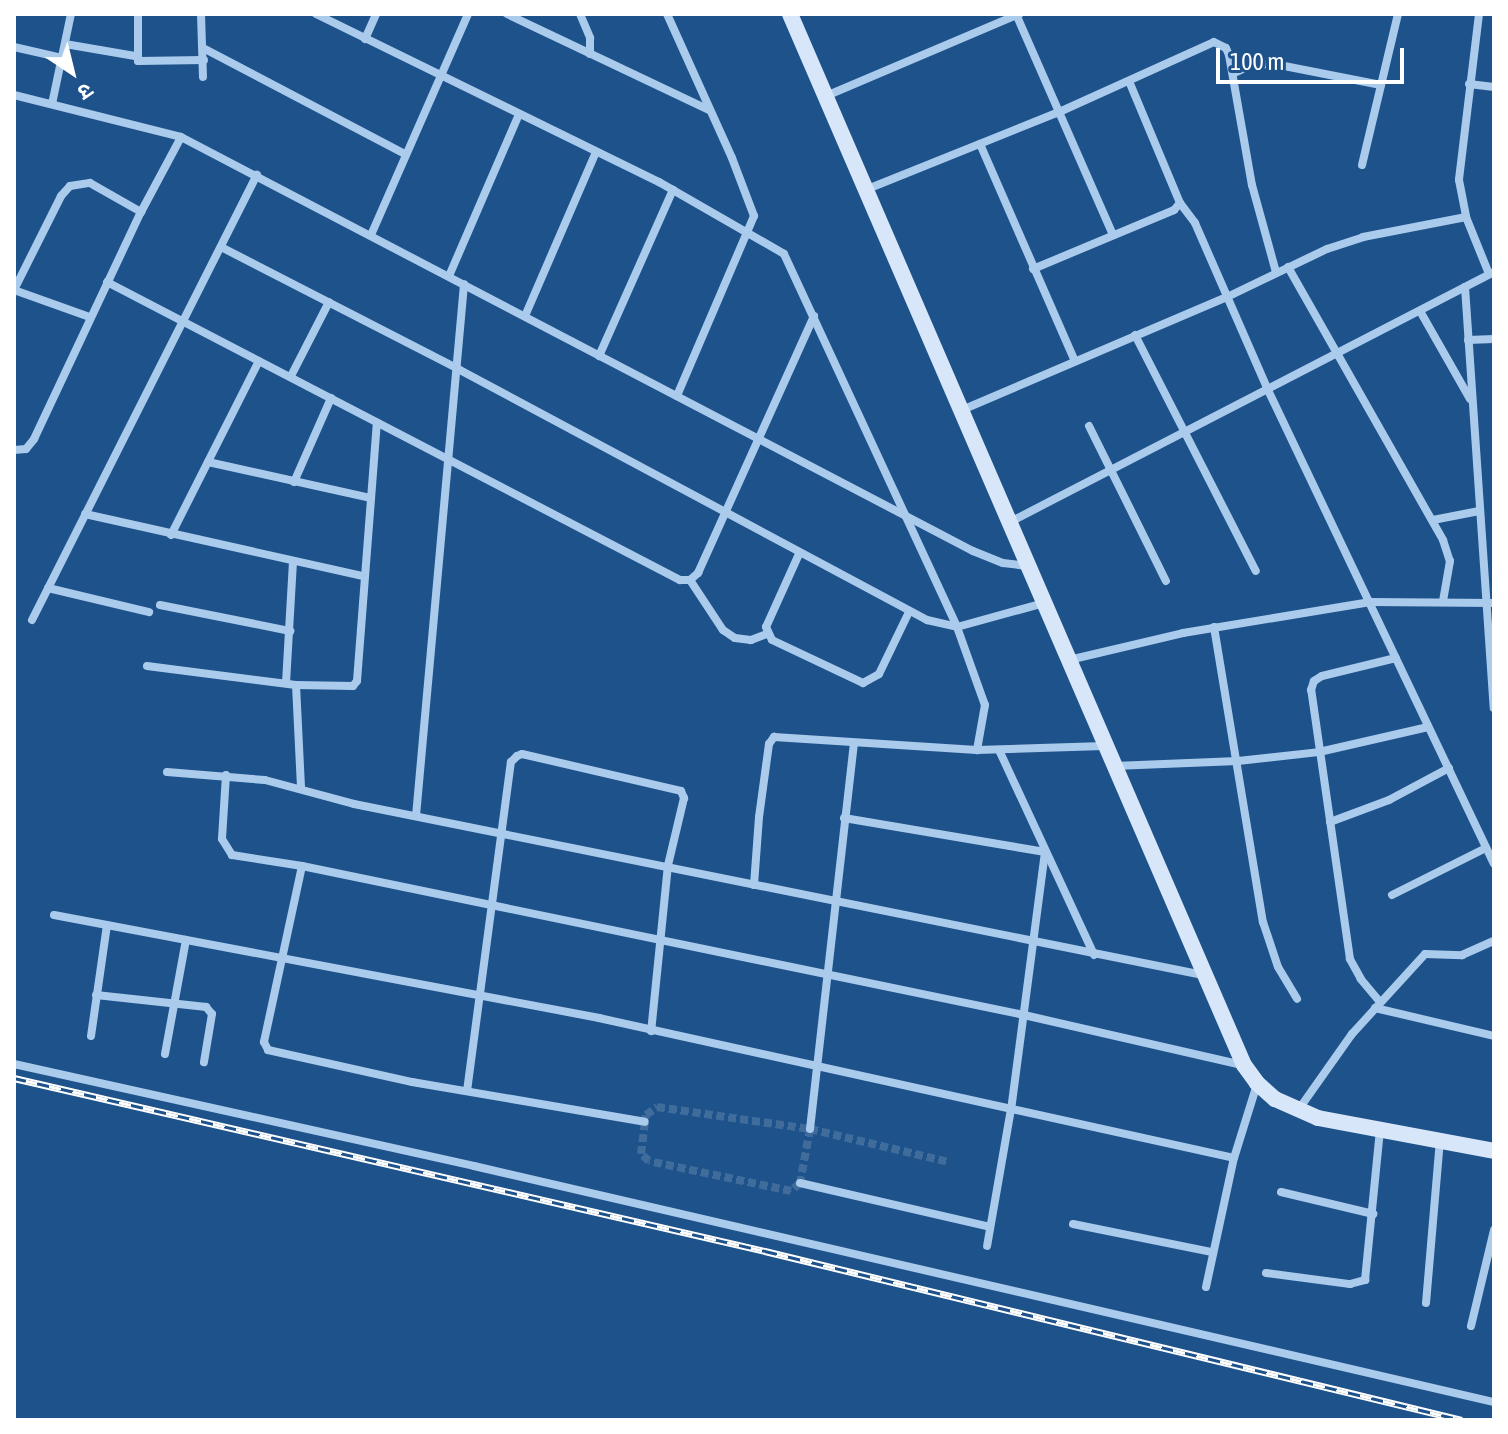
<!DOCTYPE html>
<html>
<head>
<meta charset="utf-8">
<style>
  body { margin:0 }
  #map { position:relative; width:1508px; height:1434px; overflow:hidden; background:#1e528b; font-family:"Asap Condensed","Noto Sans Devanagari",sans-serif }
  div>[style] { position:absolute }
  .street-tunnel>* { height:8px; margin-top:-4px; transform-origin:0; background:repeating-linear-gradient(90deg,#406c9c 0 8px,transparent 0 12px) }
  .street>* { height:8px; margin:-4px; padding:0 4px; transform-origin:4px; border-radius:4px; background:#abcbec }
  .secondary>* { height:16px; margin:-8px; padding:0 8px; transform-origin:8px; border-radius:8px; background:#d7e7f9 }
  .rail>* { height:7px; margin-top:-3.5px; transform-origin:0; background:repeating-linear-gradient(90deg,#1e528b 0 12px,#fff 0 24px); box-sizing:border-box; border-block:2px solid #fff }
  span { translate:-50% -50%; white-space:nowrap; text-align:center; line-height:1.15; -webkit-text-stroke:6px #1e528b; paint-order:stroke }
  .frame { position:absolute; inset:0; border:16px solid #fff; pointer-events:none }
  .north { position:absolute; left:32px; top:32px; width:80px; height:80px; -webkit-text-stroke:6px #1e528b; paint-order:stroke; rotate:145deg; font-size:22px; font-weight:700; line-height:32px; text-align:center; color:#fff }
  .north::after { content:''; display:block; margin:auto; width:28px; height:36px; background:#fff; clip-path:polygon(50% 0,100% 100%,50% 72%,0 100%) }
  .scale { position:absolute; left:1216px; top:48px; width:188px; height:36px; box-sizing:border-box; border:4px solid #fff; border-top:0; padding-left:10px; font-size:24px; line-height:28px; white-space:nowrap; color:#fff; -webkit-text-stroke:6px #1e528b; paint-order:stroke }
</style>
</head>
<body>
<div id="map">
  <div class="street-tunnel">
    <i style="left:810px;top:1129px;width:55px;rotate:100.5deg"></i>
    <i style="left:800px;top:1183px;width:12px;rotate:138deg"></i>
    <i style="left:791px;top:1191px;width:145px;rotate:-168.1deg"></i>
    <i style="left:649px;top:1161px;width:11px;rotate:-139deg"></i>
    <i style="left:641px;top:1154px;width:39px;rotate:-83deg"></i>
    <i style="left:646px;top:1115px;width:14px;rotate:-36deg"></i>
    <i style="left:657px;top:1107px;width:155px;rotate:8.2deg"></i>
    <i style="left:810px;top:1129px;width:143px;rotate:13.4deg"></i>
  </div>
  <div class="street">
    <i style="left:138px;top:14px;width:47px;rotate:90deg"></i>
    <i style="left:138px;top:61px;width:66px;rotate:-0.9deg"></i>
    <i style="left:201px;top:14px;width:63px;rotate:88.2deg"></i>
    <i style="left:316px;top:14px;width:382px;rotate:26.1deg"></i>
    <i style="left:659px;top:182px;width:144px;rotate:29.9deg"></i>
    <i style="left:784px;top:254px;width:411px;rotate:65.1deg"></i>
    <i style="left:957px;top:627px;width:83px;rotate:70.3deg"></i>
    <i style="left:985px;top:705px;width:46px;rotate:100.1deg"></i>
    <i style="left:507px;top:14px;width:224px;rotate:25.4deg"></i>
    <i style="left:580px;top:14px;width:26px;rotate:67deg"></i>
    <i style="left:590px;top:38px;width:16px;rotate:90deg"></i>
    <i style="left:667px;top:14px;width:158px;rotate:65.7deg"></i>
    <i style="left:732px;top:158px;width:62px;rotate:69.2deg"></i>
    <i style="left:754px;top:216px;width:196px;rotate:113.2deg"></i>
    <i style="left:1016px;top:14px;width:241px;rotate:66.3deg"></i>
    <i style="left:1479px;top:14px;width:167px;rotate:96.9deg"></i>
    <i style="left:1459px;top:180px;width:38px;rotate:79deg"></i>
    <i style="left:1466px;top:217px;width:61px;rotate:68deg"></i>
    <i style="left:365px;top:39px;width:27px;rotate:-66deg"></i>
    <i style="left:65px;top:44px;width:71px;rotate:9.7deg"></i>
    <i style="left:14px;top:47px;width:49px;rotate:12.9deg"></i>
    <i style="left:203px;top:48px;width:228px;rotate:27.7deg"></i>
    <i style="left:1234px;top:73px;width:20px;rotate:-24deg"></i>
    <i style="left:1252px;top:65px;width:22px;rotate:-3deg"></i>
    <i style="left:1274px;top:64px;width:109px;rotate:11.1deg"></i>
    <i style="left:1469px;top:84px;width:25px;rotate:7deg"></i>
    <i style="left:14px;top:95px;width:172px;rotate:14.1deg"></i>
    <i style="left:181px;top:137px;width:894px;rotate:27.6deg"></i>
    <i style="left:973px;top:551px;width:32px;rotate:22deg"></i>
    <i style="left:1003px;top:563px;width:25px;rotate:7deg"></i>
    <i style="left:826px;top:96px;width:210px;rotate:-23deg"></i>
    <i style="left:52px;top:104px;width:92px;rotate:-78.1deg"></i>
    <i style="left:980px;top:144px;width:237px;rotate:66.4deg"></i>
    <i style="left:1362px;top:165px;width:155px;rotate:-76.6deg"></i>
    <i style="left:865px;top:190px;width:207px;rotate:-21.9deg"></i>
    <i style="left:1057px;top:113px;width:172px;rotate:-24.3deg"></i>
    <i style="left:1214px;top:42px;width:13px;rotate:27deg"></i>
    <i style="left:1226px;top:48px;width:8px;rotate:67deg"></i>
    <i style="left:1229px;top:55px;width:132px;rotate:80deg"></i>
    <i style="left:1252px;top:185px;width:90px;rotate:74.6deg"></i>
    <i style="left:1180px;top:203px;width:25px;rotate:53deg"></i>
    <i style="left:1195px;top:223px;width:180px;rotate:66.4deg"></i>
    <i style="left:1267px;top:388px;width:527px;rotate:64.5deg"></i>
    <i style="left:371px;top:235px;width:241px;rotate:-66.3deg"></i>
    <i style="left:221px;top:247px;width:267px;rotate:27.2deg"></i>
    <i style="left:458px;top:369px;width:532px;rotate:28.15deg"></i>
    <i style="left:927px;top:620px;width:31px;rotate:13deg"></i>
    <i style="left:957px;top:627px;width:90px;rotate:-15.4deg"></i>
    <i style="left:1288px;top:267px;width:314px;rotate:60.4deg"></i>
    <i style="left:1443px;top:540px;width:22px;rotate:72deg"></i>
    <i style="left:1450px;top:561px;width:41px;rotate:99.9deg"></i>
    <i style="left:1033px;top:269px;width:153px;rotate:-22.7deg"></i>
    <i style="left:1174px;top:210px;width:9px;rotate:-49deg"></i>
    <i style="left:1180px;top:203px;width:132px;rotate:-112.7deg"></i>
    <i style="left:449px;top:276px;width:176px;rotate:-66.6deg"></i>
    <i style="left:107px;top:282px;width:646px;rotate:27.48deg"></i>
    <i style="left:680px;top:580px;width:10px"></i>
    <i style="left:690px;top:580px;width:11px;rotate:-41deg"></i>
    <i style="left:698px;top:573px;width:282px;rotate:-65.7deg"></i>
    <i style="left:1465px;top:287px;width:422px;rotate:86.1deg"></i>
    <i style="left:14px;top:290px;width:105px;rotate:-63.4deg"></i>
    <i style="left:61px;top:196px;width:13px;rotate:-48deg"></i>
    <i style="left:70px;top:186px;width:20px;rotate:-9deg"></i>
    <i style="left:90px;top:183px;width:59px;rotate:29.6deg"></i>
    <i style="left:14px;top:290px;width:81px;rotate:19.6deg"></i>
    <i style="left:1420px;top:311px;width:101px;rotate:60.4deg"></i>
    <i style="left:525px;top:316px;width:179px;rotate:-66.6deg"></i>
    <i style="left:1135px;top:335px;width:265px;rotate:62.9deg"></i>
    <i style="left:1468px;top:340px;width:26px;rotate:-2deg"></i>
    <i style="left:599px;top:356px;width:182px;rotate:-66deg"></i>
    <i style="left:291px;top:376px;width:83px;rotate:-62.8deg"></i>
    <i style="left:962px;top:410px;width:286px;rotate:-23.1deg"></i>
    <i style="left:1225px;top:298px;width:113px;rotate:-25.7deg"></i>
    <i style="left:1327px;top:249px;width:38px;rotate:-18deg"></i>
    <i style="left:1363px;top:237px;width:105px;rotate:-11deg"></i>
    <i style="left:1089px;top:426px;width:173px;rotate:63.6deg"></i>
    <i style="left:14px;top:450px;width:12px;rotate:-5deg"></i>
    <i style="left:26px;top:449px;width:13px;rotate:-51deg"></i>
    <i style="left:34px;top:439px;width:251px;rotate:-64.8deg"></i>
    <i style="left:141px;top:212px;width:85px;rotate:-61.9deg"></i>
    <i style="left:208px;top:462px;width:166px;rotate:12.5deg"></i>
    <i style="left:294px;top:482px;width:92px;rotate:-66.2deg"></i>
    <i style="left:85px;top:514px;width:285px;rotate:12.6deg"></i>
    <i style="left:1433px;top:520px;width:47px;rotate:-11.1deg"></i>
    <i style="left:1010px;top:522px;width:545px;rotate:-27.32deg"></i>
    <i style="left:171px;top:535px;width:195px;rotate:-63.2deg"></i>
    <i style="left:799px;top:554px;width:80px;rotate:114.3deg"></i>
    <i style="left:766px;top:627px;width:14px;rotate:65deg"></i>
    <i style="left:772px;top:640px;width:101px;rotate:25.3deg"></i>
    <i style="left:863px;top:683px;width:18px;rotate:-29deg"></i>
    <i style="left:879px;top:674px;width:69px;rotate:-64.2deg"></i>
    <i style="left:690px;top:580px;width:60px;rotate:56.6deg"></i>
    <i style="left:723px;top:630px;width:14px;rotate:34deg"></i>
    <i style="left:735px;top:638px;width:16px;rotate:7deg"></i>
    <i style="left:751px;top:640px;width:17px;rotate:-21deg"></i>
    <i style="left:48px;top:588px;width:104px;rotate:13.4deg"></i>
    <i style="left:160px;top:605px;width:133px;rotate:11.3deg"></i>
    <i style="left:32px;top:620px;width:499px;rotate:-63.2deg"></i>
    <i style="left:1214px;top:627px;width:299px;rotate:80.6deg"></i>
    <i style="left:1263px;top:922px;width:47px;rotate:71.6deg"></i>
    <i style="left:1278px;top:967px;width:37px;rotate:59deg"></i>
    <i style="left:1069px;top:660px;width:117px;rotate:-13.3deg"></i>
    <i style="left:1183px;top:633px;width:190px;rotate:-9.4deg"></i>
    <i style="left:1370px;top:602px;width:124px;rotate:0.5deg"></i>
    <i style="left:147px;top:666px;width:150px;rotate:7.3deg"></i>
    <i style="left:296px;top:685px;width:57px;rotate:1deg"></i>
    <i style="left:353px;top:686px;width:6px;rotate:-51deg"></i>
    <i style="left:357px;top:681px;width:259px;rotate:-85.6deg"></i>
    <i style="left:286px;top:683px;width:120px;rotate:-86.7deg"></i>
    <i style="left:296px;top:685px;width:104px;rotate:87.2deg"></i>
    <i style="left:999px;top:750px;width:226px;rotate:65.1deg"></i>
    <i style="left:1114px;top:766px;width:124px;rotate:-2.3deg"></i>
    <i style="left:1238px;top:761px;width:81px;rotate:-6.3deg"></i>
    <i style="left:1319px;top:752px;width:112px;rotate:-12.9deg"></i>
    <i style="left:167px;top:772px;width:98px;rotate:4.7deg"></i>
    <i style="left:265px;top:780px;width:92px;rotate:15.1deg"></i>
    <i style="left:354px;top:804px;width:866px;rotate:11.39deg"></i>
    <i style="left:226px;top:775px;width:64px;rotate:93.6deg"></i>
    <i style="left:222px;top:839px;width:19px;rotate:58deg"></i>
    <i style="left:232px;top:855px;width:71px;rotate:8.9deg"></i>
    <i style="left:302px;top:866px;width:737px;rotate:11.66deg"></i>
    <i style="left:1024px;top:1015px;width:225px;rotate:12.9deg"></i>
    <i style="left:416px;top:816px;width:534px;rotate:-84.84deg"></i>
    <i style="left:844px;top:818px;width:204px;rotate:9.6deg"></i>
    <i style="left:1045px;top:852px;width:259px;rotate:97.5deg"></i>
    <i style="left:1011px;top:1109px;width:139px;rotate:99.9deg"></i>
    <i style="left:1330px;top:822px;width:63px;rotate:-20.4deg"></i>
    <i style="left:1389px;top:800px;width:68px;rotate:-28.1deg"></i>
    <i style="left:302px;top:866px;width:180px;rotate:102.2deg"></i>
    <i style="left:264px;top:1042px;width:9px;rotate:63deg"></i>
    <i style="left:268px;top:1050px;width:148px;rotate:12.5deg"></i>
    <i style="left:412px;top:1082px;width:236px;rotate:9.7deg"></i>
    <i style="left:754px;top:885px;width:68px;rotate:-85.8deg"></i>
    <i style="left:759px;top:817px;width:74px;rotate:-82.2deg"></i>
    <i style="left:769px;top:744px;width:9px;rotate:-54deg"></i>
    <i style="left:774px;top:737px;width:203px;rotate:3.7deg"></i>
    <i style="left:977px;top:750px;width:127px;rotate:-1.8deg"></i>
    <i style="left:1392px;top:895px;width:105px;rotate:-26.6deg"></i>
    <i style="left:54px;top:915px;width:555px;rotate:10.7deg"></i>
    <i style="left:599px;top:1018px;width:650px;rotate:12.43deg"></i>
    <i style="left:96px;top:995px;width:111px;rotate:6.2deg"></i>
    <i style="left:206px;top:1007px;width:9px;rotate:49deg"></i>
    <i style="left:212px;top:1014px;width:49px;rotate:99.5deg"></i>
    <i style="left:1380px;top:1002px;width:30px;rotate:-130deg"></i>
    <i style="left:1361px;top:979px;width:23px;rotate:-119deg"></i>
    <i style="left:1350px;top:959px;width:272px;rotate:-98.2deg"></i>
    <i style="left:1311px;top:690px;width:9px;rotate:-72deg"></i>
    <i style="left:1314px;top:681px;width:9px;rotate:-32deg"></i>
    <i style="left:1322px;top:676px;width:76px;rotate:-13.7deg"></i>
    <i style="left:1375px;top:1008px;width:122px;rotate:13.2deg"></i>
    <i style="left:91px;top:1036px;width:112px;rotate:-81.8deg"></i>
    <i style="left:165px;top:1054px;width:116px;rotate:-79.6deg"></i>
    <i style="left:14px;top:1064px;width:471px;rotate:12.5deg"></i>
    <i style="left:474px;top:1166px;width:1047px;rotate:13.03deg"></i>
    <i style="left:467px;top:1091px;width:332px;rotate:-82.4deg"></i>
    <i style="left:511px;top:762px;width:8px;rotate:-45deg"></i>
    <i style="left:517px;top:756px;width:5px;rotate:-22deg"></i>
    <i style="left:522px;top:754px;width:163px;rotate:13.1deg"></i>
    <i style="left:681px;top:791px;width:8px;rotate:67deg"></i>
    <i style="left:684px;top:798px;width:69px;rotate:103.4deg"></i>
    <i style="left:668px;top:865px;width:167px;rotate:95.8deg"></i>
    <i style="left:1299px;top:1109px;width:92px;rotate:-54.8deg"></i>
    <i style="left:1352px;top:1034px;width:108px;rotate:-47.6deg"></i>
    <i style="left:1425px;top:954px;width:37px;rotate:2deg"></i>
    <i style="left:1462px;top:955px;width:35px;rotate:-24deg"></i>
    <i style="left:810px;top:1129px;width:388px;rotate:-83.5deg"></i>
    <i style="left:800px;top:1183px;width:195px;rotate:13deg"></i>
    <i style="left:1281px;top:1192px;width:95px;rotate:13.4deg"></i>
    <i style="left:1073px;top:1224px;width:142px;rotate:11.4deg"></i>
    <i style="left:1266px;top:1273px;width:85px;rotate:7.5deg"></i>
    <i style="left:1350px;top:1284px;width:16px;rotate:-15deg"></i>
    <i style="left:1365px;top:1280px;width:151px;rotate:-84.3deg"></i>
    <i style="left:1206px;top:1287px;width:132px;rotate:-77.8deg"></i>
    <i style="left:1234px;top:1158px;width:77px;rotate:-72.7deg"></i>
    <i style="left:1426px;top:1303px;width:163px;rotate:-85.1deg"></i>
    <i style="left:1471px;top:1326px;width:99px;rotate:-76.5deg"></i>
  </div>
  <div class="secondary">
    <i style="left:790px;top:14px;width:1145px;rotate:66.64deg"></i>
    <i style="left:1244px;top:1065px;width:22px;rotate:54deg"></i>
    <i style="left:1257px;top:1083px;width:24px;rotate:42deg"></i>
    <i style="left:1275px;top:1099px;width:47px;rotate:23.8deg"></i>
    <i style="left:1318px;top:1118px;width:179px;rotate:10.6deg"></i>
  </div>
  <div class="rail">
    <i style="left:14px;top:1078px;width:771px;rotate:12.97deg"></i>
    <i style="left:765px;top:1251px;width:717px;rotate:13.63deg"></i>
  </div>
  <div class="frame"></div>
  <div class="north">उ</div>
  <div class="scale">100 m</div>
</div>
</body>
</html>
